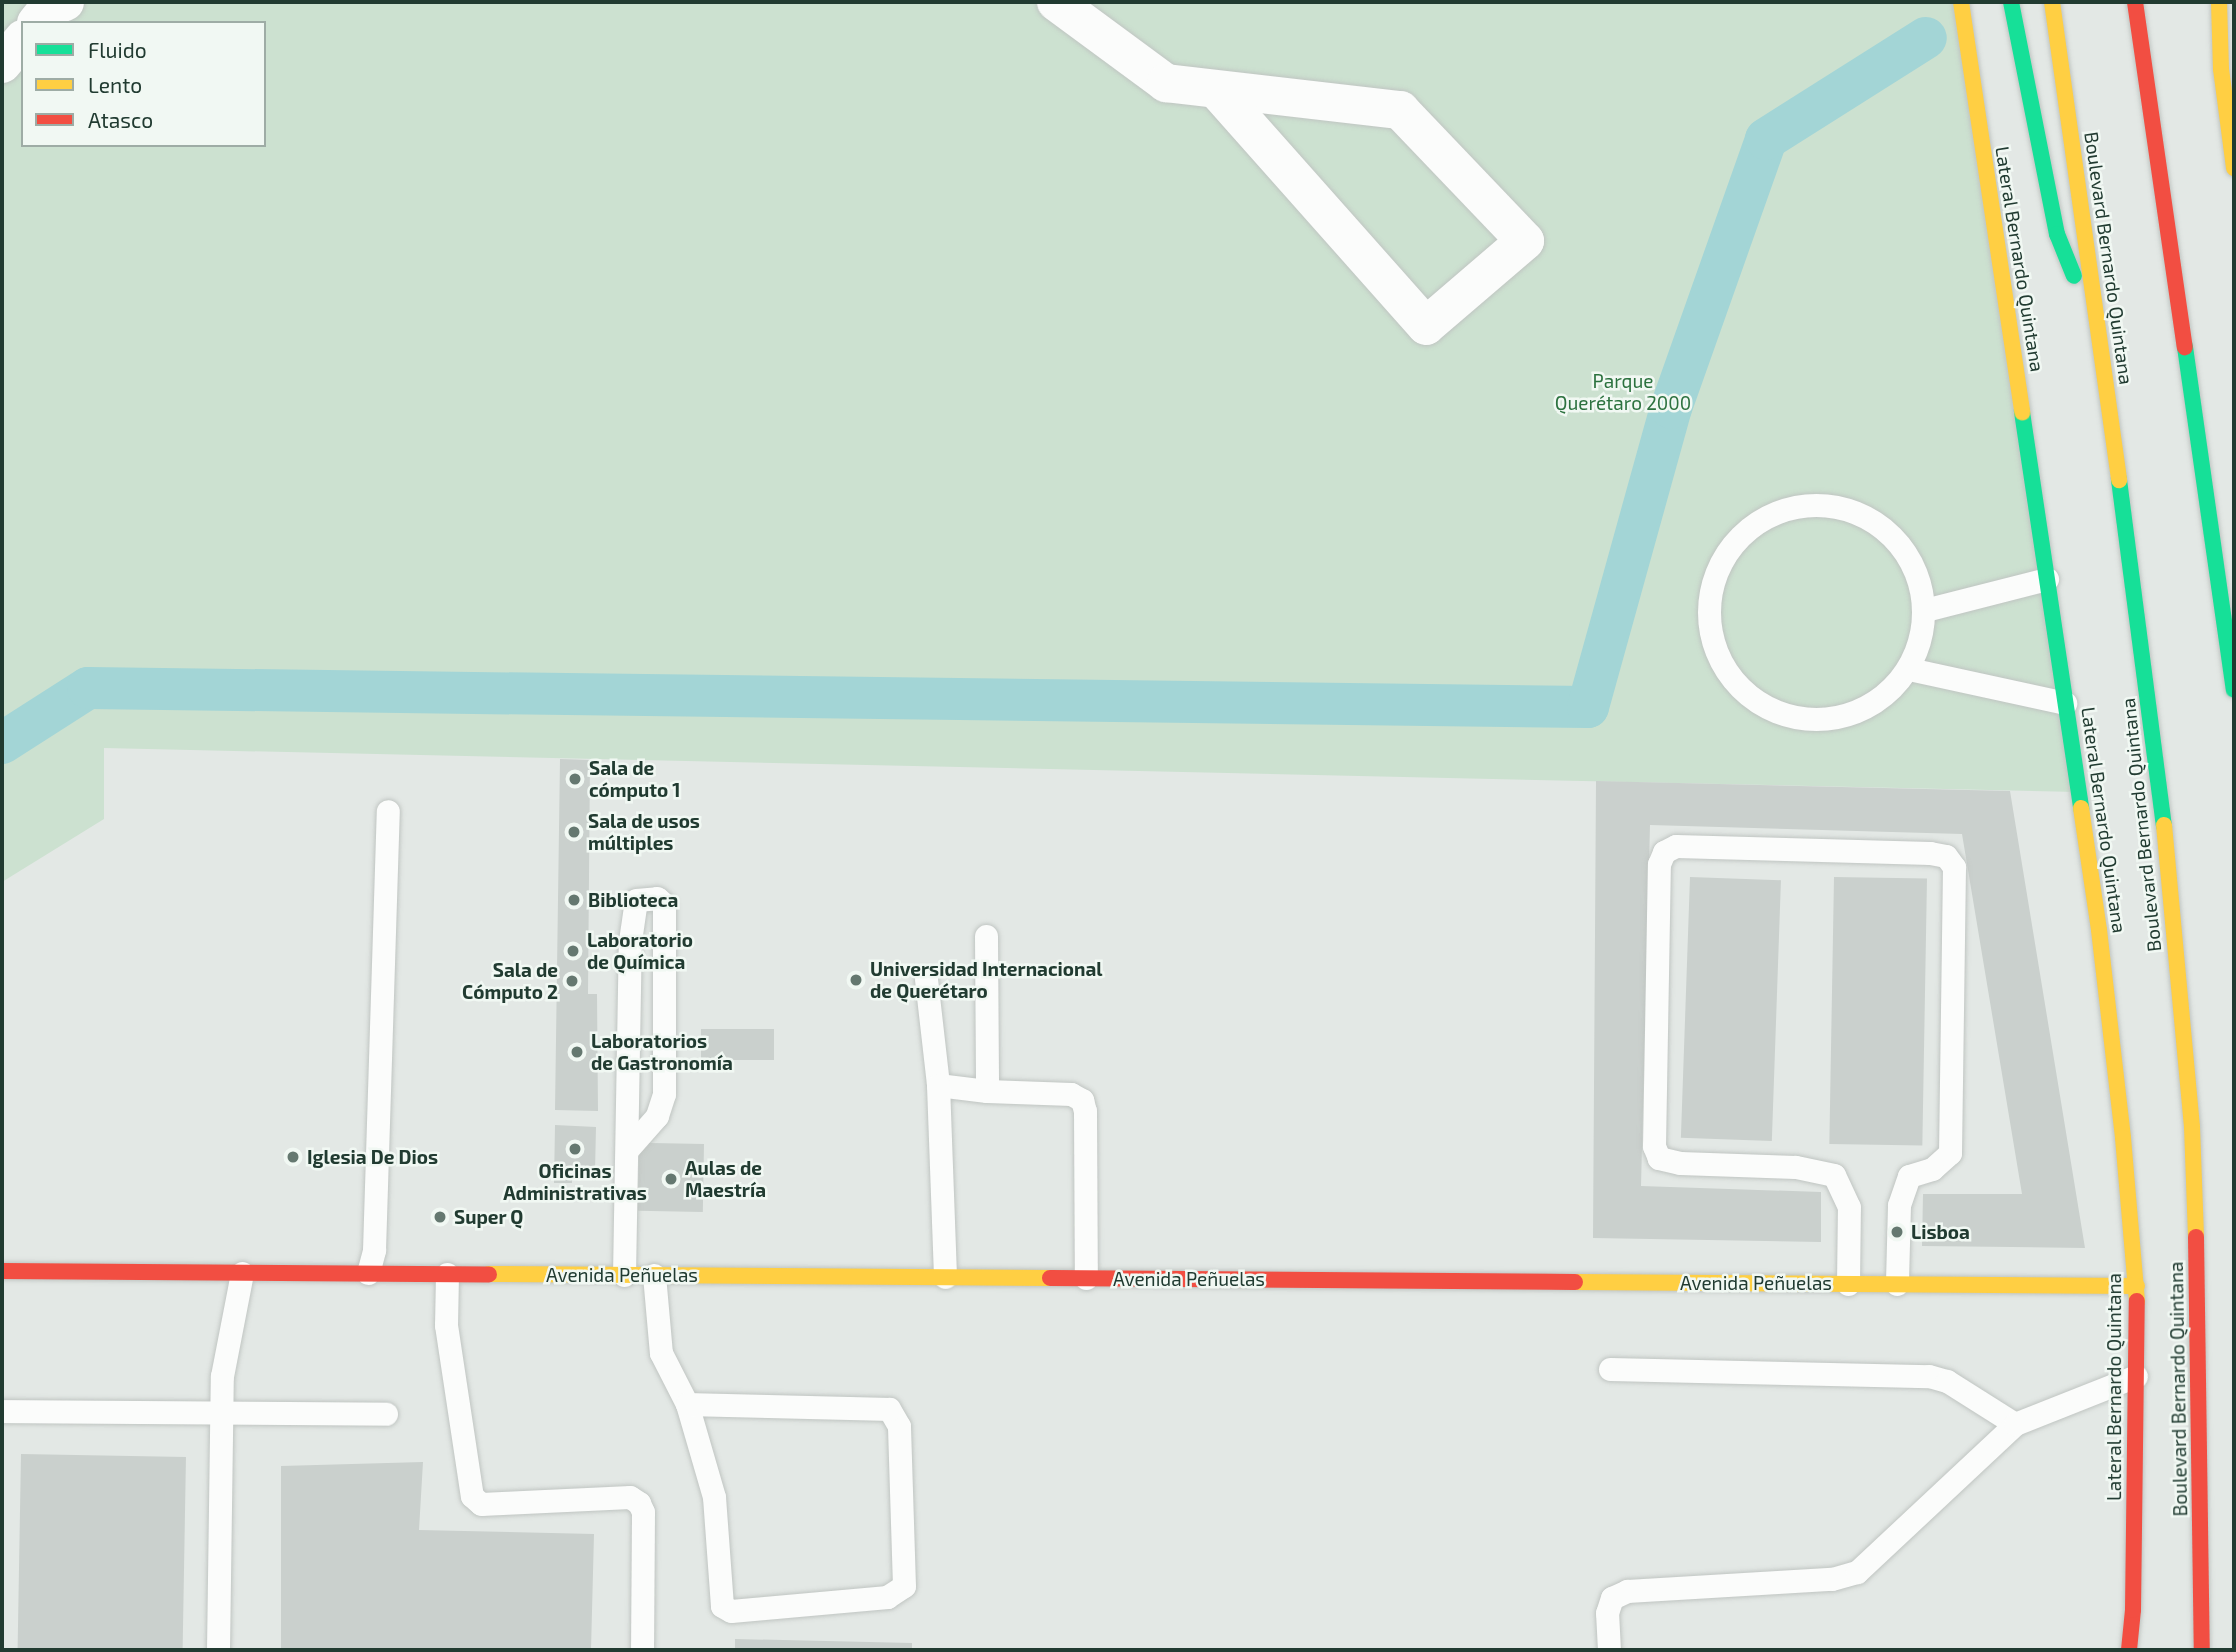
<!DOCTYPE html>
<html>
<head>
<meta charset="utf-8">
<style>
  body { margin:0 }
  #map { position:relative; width:2236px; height:1652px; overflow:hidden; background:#e3e8e5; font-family:"Exo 2",sans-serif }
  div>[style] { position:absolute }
  .green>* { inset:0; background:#cce1d0 }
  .canal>* { height:42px; margin:-21px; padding:0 21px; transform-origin:21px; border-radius:21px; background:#a3d5d6 }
  .building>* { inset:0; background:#cad0cd; transform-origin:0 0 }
  .roads { filter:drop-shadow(0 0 2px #c0c5c2) drop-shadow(0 0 2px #c0c5c2) }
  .lane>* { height:23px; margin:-11.5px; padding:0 11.5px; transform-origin:11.5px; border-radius:11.5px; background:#fbfcfb }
  .lane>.ring { margin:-11.5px; padding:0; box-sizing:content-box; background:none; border:23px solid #fbfcfb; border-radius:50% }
  .street>* { height:38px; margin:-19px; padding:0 19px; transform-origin:19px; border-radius:19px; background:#fbfcfb }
  .fast>* { height:16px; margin:-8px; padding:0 8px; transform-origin:8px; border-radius:8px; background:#16e098 }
  .slow>* { height:16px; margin:-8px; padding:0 8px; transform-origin:8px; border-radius:8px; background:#ffcf43 }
  .jam>* { height:16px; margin:-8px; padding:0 8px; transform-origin:8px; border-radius:8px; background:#f24e42 }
  .dots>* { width:19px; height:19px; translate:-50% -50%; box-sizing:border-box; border:4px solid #f1f8f3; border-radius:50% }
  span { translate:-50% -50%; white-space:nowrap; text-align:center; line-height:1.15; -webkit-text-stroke:5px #f1f8f3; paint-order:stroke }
  .street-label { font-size:19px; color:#213b31 }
  .park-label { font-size:19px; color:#2c723f }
  .poi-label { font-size:19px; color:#213b31; font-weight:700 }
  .left { translate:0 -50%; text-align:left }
  .right { translate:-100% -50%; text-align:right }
  .frame { position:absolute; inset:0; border:4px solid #213b31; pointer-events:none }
  .legend { position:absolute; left:21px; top:21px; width:245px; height:126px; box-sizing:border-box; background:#f1f8f3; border:2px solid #9eaca5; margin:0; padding:9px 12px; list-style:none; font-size:21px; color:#213b31 }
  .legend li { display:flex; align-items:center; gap:14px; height:35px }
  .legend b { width:35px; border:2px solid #9eaca5 }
</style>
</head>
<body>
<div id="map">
  <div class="green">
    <i style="clip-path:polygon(evenodd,2px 2px,1961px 2px,2078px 792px,104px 748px,104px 819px,2px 882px,2px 2px,23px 23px,264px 23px,264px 145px,23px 145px,23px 23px)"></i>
  </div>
  <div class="canal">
    <i style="left:2px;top:743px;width:102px;rotate:-32.6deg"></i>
    <i style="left:88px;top:688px;width:1500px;rotate:0.73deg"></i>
    <i style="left:1588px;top:707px;width:310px;rotate:-74.5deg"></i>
    <i style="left:1671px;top:408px;width:285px;rotate:-70.5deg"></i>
    <i style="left:1766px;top:139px;width:189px;rotate:-32.3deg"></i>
  </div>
  <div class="building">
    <i style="clip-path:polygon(560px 759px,590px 760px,588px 994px,597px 994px,598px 1111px,555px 1110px)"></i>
    <i style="clip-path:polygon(1596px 781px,2010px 791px,2085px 1248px,1922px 1246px,1923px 1194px,2022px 1194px,1962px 834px,1650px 825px,1641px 1186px,1821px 1192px,1821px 1242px,1593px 1238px)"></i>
    <i style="left:1690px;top:877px;width:91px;height:261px;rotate:2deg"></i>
    <i style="left:1834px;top:877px;width:93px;height:267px;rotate:1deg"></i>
    <i style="left:701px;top:1029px;width:73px;height:31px"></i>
    <i style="clip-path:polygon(555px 1125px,596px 1127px,595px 1172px,572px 1173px,572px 1183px,554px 1183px)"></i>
    <i style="left:704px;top:1144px;width:68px;height:65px;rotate:91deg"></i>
    <i style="left:21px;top:1454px;width:165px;height:196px;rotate:1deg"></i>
    <i style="clip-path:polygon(423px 1462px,419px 1530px,594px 1534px,591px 1650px,281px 1650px,281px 1466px)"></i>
    <i style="clip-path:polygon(735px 1639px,912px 1643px,912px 1650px,735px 1650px)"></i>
  </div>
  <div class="roads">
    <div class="lane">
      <i class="ring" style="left:1709px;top:505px;width:191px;height:191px"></i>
      <i style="left:1925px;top:610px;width:126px;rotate:-14.3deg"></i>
      <i style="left:1909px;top:669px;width:160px;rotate:12.3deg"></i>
      <i style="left:986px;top:936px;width:155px;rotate:89.6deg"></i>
      <i style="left:987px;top:1091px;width:84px;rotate:2deg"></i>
      <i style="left:1071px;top:1094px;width:13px;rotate:29deg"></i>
      <i style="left:1082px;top:1100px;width:11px;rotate:75deg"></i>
      <i style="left:1085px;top:1111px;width:167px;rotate:89.7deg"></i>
      <i style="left:926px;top:979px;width:107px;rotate:83.5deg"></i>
      <i style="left:938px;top:1085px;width:49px;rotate:7deg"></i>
      <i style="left:938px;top:1085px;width:192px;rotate:87.9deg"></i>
      <i style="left:368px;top:1273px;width:24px;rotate:-75deg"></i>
      <i style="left:374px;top:1250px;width:439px;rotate:-88.2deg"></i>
      <i style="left:447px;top:1274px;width:51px;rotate:91.1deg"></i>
      <i style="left:446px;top:1325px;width:173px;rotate:81.4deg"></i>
      <i style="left:472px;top:1496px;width:12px;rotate:42deg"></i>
      <i style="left:481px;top:1504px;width:149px;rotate:-2.7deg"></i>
      <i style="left:630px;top:1497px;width:11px;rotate:34deg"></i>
      <i style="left:639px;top:1503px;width:10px;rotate:66deg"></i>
      <i style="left:643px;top:1512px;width:137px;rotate:90.4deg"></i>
      <i style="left:624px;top:1275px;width:334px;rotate:-89deg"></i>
      <i style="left:630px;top:941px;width:41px;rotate:-81.7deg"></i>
      <i style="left:636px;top:900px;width:21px;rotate:-5deg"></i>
      <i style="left:657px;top:898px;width:9px;rotate:41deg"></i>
      <i style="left:664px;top:904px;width:190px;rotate:90deg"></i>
      <i style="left:664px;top:1094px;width:23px;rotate:108deg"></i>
      <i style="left:657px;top:1116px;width:45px;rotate:131.4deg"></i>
      <i style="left:654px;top:1275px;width:78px;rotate:84.9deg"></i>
      <i style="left:661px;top:1353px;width:57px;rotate:63deg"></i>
      <i style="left:687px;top:1404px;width:97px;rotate:73.8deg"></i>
      <i style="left:714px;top:1497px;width:109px;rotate:85.8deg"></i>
      <i style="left:722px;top:1606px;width:10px;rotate:29deg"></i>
      <i style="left:731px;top:1611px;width:157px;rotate:-5.1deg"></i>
      <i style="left:887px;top:1597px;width:20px;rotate:-33deg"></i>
      <i style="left:904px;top:1586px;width:160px;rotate:-91.8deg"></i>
      <i style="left:899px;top:1426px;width:20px;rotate:-120deg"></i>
      <i style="left:889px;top:1409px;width:202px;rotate:-178.6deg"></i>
      <i style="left:1848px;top:1284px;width:77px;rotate:-89.3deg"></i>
      <i style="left:1849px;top:1207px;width:35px;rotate:-115deg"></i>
      <i style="left:1834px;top:1175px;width:40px;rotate:-168deg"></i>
      <i style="left:1795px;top:1167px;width:115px;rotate:-178deg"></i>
      <i style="left:1680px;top:1163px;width:22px;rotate:-167deg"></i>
      <i style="left:1659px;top:1158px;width:13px;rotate:-113deg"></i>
      <i style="left:1654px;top:1146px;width:282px;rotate:-89deg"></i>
      <i style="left:1659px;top:864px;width:13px;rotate:-67deg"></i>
      <i style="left:1664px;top:852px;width:13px;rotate:-27deg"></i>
      <i style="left:1676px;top:846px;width:254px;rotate:1.6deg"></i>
      <i style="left:1930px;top:853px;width:16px;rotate:11deg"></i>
      <i style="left:1946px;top:856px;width:14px;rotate:54deg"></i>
      <i style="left:1954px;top:867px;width:286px;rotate:90.8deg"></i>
      <i style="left:1950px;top:1153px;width:24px;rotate:138deg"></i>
      <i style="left:1932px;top:1169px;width:24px;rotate:163deg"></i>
      <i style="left:1909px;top:1176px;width:31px;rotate:109deg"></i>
      <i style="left:1899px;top:1205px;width:79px;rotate:91.5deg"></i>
      <i style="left:1610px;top:1369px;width:319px;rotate:1.3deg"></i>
      <i style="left:1929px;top:1376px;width:19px;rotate:16deg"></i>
      <i style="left:1947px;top:1381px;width:80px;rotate:32.3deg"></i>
      <i style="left:2px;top:1411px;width:384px;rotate:0.4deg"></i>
      <i style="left:218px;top:1650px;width:274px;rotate:-89.2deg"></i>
      <i style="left:222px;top:1376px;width:105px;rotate:-79deg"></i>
      <i style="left:1609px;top:1650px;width:37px;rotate:-93deg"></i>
      <i style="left:1607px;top:1613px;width:16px;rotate:-72deg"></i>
      <i style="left:1612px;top:1598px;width:17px;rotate:-25deg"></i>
      <i style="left:1627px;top:1591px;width:205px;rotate:-3.4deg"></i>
      <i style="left:1832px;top:1579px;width:26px;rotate:-16deg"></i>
      <i style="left:1857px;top:1572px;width:216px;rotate:-43.1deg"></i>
      <i style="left:2015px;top:1424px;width:130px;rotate:-21.6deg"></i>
    </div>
    <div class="street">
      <i style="left:1056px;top:2px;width:137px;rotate:36.4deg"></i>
      <i style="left:1166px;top:83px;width:236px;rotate:6.6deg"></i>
      <i style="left:1400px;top:110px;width:181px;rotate:46.3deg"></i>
      <i style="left:1525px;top:241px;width:130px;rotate:139.4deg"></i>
      <i style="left:1426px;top:326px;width:314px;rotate:-131.6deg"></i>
      <i style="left:36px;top:23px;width:19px;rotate:-51deg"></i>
      <i style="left:48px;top:8px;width:18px;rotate:-19deg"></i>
      <i style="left:2px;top:64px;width:33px;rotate:-50deg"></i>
    </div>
    <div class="fast">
      <i style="left:2011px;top:2px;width:237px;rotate:78.8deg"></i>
      <i style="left:2057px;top:234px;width:45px;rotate:68deg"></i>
      <i style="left:2185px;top:347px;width:346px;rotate:81.9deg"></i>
      <i style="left:2022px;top:412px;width:400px;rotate:81.5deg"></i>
      <i style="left:2119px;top:480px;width:348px;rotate:82.6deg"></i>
    </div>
    <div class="slow">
      <i style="left:1961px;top:2px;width:415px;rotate:81.5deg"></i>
      <i style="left:2052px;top:2px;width:483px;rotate:82deg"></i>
      <i style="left:2219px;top:2px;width:67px;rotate:88.3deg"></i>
      <i style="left:2221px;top:69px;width:100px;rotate:82.5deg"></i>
      <i style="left:2081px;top:808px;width:123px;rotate:81.6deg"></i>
      <i style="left:2099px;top:930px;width:209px;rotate:83.4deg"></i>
      <i style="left:2123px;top:1138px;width:164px;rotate:85.1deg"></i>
      <i style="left:2164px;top:825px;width:303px;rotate:84.7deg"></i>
      <i style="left:2192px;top:1127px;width:110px;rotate:87.9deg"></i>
      <i style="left:489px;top:1274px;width:561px;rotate:0.41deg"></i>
      <i style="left:1575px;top:1282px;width:562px;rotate:0.41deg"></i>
    </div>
    <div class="jam">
      <i style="left:2135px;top:2px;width:349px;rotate:81.8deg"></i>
      <i style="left:2196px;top:1237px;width:413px;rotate:89.2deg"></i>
      <i style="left:2px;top:1271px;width:487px;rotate:0.4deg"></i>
      <i style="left:1050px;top:1278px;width:525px;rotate:0.44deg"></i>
      <i style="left:2129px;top:1650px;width:40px;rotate:-84.3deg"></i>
      <i style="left:2133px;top:1610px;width:309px;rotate:-89.3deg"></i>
    </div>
  </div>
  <div class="dots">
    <i style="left:575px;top:779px;background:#657870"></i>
    <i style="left:574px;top:832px;background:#657870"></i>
    <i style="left:574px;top:900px;background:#657870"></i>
    <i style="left:573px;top:951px;background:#657870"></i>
    <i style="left:856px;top:980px;background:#657870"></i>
    <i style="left:572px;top:981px;background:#657870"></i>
    <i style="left:577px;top:1052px;background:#657870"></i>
    <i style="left:575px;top:1149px;background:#657870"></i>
    <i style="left:293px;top:1157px;background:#657870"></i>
    <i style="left:671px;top:1179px;background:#657870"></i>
    <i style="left:440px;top:1217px;background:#657870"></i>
    <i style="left:1897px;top:1232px;background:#657870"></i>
  </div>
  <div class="street-label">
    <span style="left:2109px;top:258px;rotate:82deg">Boulevard Bernardo Quintana</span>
    <span style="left:2020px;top:259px;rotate:81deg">Lateral Bernardo Quintana</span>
    <span style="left:2104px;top:820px;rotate:82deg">Lateral Bernardo Quintana</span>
    <span style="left:2141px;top:825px;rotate:-96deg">Boulevard Bernardo Quintana</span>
    <span style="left:622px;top:1275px">Avenida Peñuelas</span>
    <span style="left:1189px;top:1279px">Avenida Peñuelas</span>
    <span style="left:1756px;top:1283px">Avenida Peñuelas</span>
    <span style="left:2114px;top:1387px;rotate:-90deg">Lateral Bernardo Quintana</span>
    <span style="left:2178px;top:1389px;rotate:-91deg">Boulevard Bernardo Quintana</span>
  </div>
  <div class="park-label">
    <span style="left:1623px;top:392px">Parque<br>Querétaro 2000</span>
  </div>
  <div class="poi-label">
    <span class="left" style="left:589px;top:779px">Sala de<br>cómputo 1</span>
    <span class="left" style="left:588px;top:832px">Sala de usos<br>múltiples</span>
    <span class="left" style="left:588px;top:900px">Biblioteca</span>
    <span class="left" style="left:587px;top:951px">Laboratorio<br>de Química</span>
    <span class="left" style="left:870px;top:980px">Universidad Internacional<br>de Querétaro</span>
    <span class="right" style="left:558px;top:981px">Sala de<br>Cómputo 2</span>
    <span class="left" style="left:591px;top:1052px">Laboratorios<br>de Gastronomía</span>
    <span class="left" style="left:307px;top:1157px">Iglesia De Dios</span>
    <span class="left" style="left:685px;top:1179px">Aulas de<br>Maestría</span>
    <span style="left:575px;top:1182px">Oficinas<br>Administrativas</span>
    <span class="left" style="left:454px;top:1217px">Super Q</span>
    <span class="left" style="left:1911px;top:1232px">Lisboa</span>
  </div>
  <div class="frame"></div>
  <ul class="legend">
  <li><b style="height:9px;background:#16e098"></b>Fluido</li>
  <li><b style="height:9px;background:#ffcf43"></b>Lento</li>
  <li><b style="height:9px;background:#f24e42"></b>Atasco</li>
  </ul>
</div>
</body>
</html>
